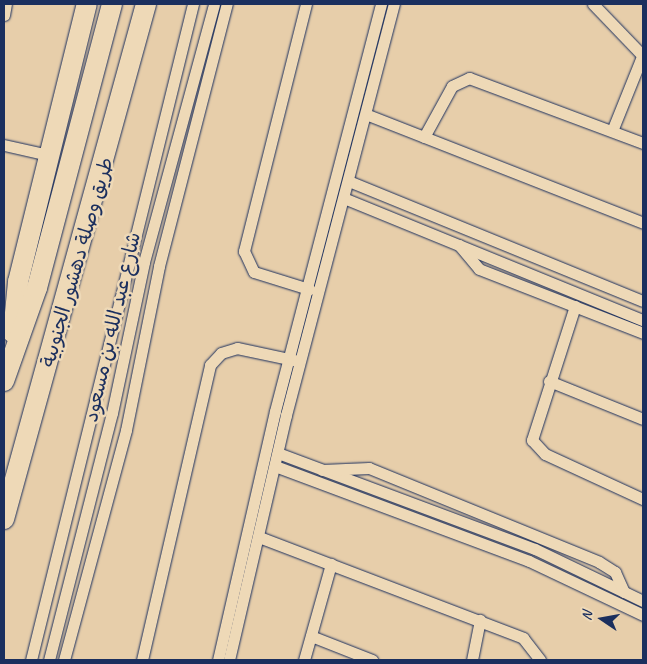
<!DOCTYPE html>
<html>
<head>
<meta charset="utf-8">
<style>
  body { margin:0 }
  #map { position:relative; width:647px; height:664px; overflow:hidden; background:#e7ceaa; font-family:Caveat,"Playpen Sans Arabic",sans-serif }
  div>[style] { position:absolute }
  .roads { filter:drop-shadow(0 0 1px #1b2f5e) drop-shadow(0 0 1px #1b2f5e) }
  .street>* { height:11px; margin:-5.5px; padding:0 5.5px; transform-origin:5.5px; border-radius:5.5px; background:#eed9b7 }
  .highway>* { height:20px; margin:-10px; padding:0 10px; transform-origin:10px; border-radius:10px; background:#eed9b7 }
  span { translate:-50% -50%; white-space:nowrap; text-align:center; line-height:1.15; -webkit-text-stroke:5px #eed9b7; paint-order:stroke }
  .street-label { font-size:20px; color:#1b2f5e }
  .frame { position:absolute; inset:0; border:5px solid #1b2f5e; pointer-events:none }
  .north { position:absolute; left:577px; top:594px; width:50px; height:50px; -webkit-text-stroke:4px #eed9b7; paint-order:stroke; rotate:282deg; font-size:14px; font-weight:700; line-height:20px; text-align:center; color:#1b2f5e }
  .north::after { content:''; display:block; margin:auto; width:18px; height:22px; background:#1b2f5e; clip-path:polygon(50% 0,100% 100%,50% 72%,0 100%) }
</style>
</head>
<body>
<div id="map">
  <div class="roads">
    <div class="street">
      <i style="left:306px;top:4px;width:255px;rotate:104.1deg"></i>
      <i style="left:244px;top:251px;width:23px;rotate:65deg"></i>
      <i style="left:254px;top:272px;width:58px;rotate:17.2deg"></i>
      <i style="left:593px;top:4px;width:72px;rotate:46.1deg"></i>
      <i style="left:4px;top:15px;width:11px;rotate:-80deg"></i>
      <i style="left:368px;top:115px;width:295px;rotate:21.4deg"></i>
      <i style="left:612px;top:131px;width:83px;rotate:-68.1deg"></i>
      <i style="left:424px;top:137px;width:58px;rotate:-61.2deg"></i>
      <i style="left:452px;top:86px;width:19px;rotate:-25deg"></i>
      <i style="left:469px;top:78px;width:186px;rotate:20.5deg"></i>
      <i style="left:4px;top:145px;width:45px;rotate:12.8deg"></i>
      <i style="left:351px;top:182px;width:315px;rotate:22.2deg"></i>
      <i style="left:346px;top:199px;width:321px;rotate:22.2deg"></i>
      <i style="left:459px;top:245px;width:31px;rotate:50deg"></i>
      <i style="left:479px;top:269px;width:176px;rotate:21.3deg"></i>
      <i style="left:575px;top:306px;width:141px;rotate:107.8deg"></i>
      <i style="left:532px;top:440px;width:19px;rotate:47deg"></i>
      <i style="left:545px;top:454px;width:108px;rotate:24.7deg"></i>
      <i style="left:549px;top:381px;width:101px;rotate:22deg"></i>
      <i style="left:278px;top:453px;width:274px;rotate:20.5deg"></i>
      <i style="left:535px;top:549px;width:120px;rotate:25.7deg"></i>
      <i style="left:275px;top:466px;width:271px;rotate:20.5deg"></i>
      <i style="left:529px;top:561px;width:126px;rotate:25.3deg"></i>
      <i style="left:322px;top:470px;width:47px;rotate:-2.4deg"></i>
      <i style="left:369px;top:468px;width:248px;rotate:22.2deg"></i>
      <i style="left:599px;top:562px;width:19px;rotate:32deg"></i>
      <i style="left:615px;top:572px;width:22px;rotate:66deg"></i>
      <i style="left:259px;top:537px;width:283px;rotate:20.9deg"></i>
      <i style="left:523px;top:638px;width:28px;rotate:52deg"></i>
      <i style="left:311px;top:636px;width:66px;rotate:21.5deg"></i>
      <i style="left:31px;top:660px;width:676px;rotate:-76.13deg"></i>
      <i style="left:49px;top:660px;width:255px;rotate:-75.7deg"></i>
      <i style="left:112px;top:413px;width:154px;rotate:-78deg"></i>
      <i style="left:144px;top:262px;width:267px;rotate:-74.8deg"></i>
      <i style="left:64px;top:660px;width:238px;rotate:-74.9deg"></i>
      <i style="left:126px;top:430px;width:167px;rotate:-78.6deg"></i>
      <i style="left:159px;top:266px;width:271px;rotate:-75.5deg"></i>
      <i style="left:142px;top:660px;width:303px;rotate:-77deg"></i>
      <i style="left:210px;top:365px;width:16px;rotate:-47deg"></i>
      <i style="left:221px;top:353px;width:17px;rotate:-17deg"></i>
      <i style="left:237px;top:348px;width:62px;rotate:12deg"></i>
      <i style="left:218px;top:660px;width:255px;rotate:-77.1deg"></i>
      <i style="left:275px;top:411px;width:421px;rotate:-75.4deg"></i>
      <i style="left:229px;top:660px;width:252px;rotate:-76.9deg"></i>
      <i style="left:286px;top:415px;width:425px;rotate:-75.3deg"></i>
      <i style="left:304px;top:660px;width:100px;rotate:-74.3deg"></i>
      <i style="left:472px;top:660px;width:41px;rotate:-78.7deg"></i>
    </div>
    <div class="highway">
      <i style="left:13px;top:333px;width:51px;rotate:-84.4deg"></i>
      <i style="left:18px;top:282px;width:286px;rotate:-76.1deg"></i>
      <i style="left:4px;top:381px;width:99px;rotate:-70.5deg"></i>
      <i style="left:37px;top:288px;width:294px;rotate:-75.2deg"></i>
      <i style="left:4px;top:519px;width:534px;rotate:-74.58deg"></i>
    </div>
  </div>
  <div class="street-label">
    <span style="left:77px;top:262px;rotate:-74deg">طريق وصلة دهشور الجنوبية</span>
    <span style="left:112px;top:327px;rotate:-77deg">شارع عبد الله بن مسعود</span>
  </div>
  <div class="frame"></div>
  <div class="north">N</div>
</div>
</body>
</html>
